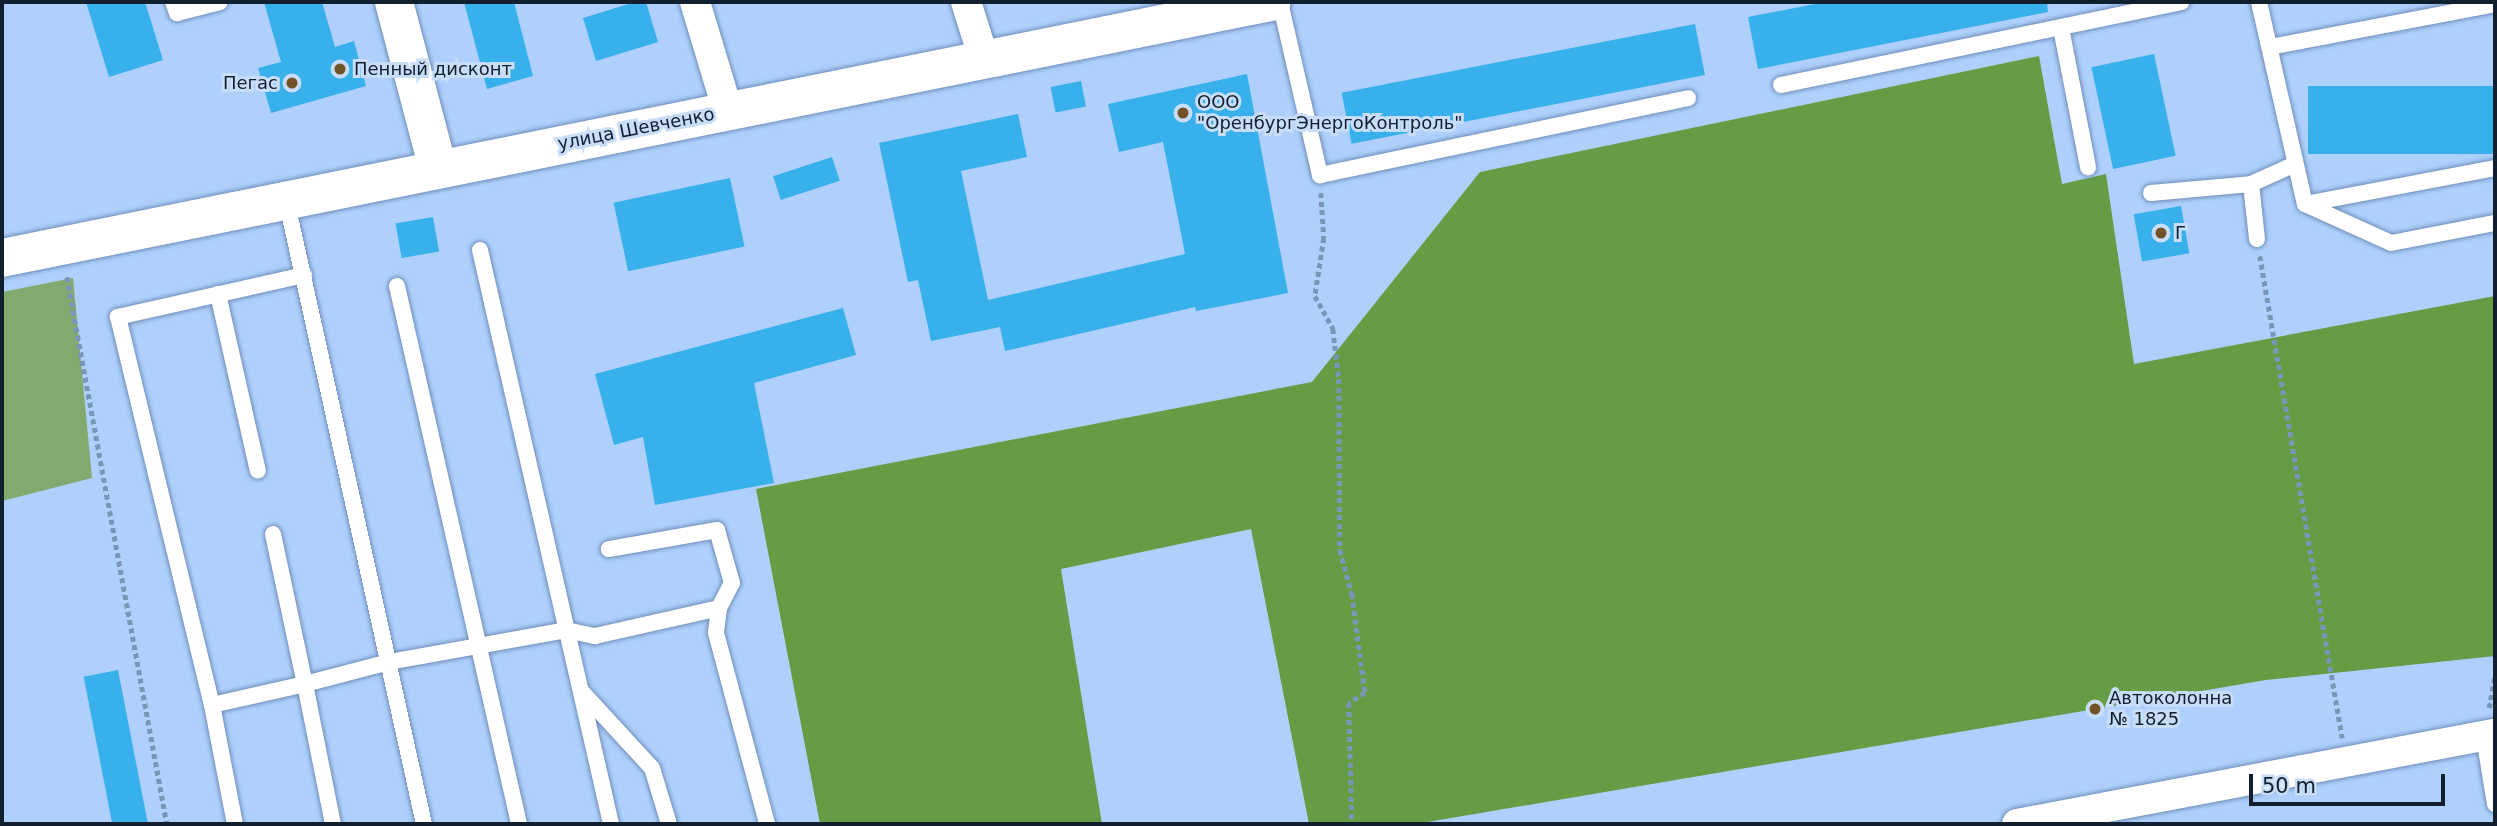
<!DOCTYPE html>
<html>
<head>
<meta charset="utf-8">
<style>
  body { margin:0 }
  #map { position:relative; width:2497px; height:826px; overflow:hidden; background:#afd0fc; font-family:"DejaVu Sans",sans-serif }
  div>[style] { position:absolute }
  .green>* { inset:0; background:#83aa6e }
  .forest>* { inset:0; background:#659c44 }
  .building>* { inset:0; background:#38b0eb; transform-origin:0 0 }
  .path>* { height:4.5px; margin-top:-2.25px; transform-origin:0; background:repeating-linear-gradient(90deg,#7b95b8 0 5px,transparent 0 8.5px) }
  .roads { filter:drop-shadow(0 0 2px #6e8eb7) drop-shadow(0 0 2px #6e8eb7) }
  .service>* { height:16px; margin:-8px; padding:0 8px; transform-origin:8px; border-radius:8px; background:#fff }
  .minor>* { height:30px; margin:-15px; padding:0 15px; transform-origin:15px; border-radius:15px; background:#fff }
  .secondary>* { height:38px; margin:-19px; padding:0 19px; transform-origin:19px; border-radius:19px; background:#fff }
  .dots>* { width:19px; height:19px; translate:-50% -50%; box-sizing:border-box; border:4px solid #c8ddf7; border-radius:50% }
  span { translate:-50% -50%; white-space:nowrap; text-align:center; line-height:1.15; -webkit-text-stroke:6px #c8ddf7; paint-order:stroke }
  .poi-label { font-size:18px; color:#121f2f }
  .left { translate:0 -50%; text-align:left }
  .right { translate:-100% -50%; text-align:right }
  .street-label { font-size:18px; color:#121f2f }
  .frame { position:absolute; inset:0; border:4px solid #121f2f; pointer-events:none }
  .scale { position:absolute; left:2249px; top:774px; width:196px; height:32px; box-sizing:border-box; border:4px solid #121f2f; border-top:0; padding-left:9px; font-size:21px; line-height:24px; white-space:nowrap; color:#121f2f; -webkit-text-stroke:5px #c8ddf7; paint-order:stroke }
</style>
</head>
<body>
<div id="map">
  <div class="green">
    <i style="clip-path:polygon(73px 278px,92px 478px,2px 501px,2px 292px)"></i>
  </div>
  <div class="forest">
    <i style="clip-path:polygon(2039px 56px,2062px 184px,2106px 174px,2134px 364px,2495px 296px,2495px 656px,2266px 680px,1416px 824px,1309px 824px,1251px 529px,1061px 569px,1102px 824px,820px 824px,756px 489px,1312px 382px,1480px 172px)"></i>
  </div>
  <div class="building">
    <i style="clip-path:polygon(86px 2px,145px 2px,163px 60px,109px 77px)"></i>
    <i style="clip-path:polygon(264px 2px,322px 2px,335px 47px,354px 41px,366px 86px,271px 113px,258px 68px,281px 62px)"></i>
    <i style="clip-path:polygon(464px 2px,514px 2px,533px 76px,487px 89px)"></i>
    <i style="clip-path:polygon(635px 2px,646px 2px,658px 42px,596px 61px,583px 18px)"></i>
    <i style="clip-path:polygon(1825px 2px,2047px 2px,2048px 12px,1758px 69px,1748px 17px)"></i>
    <i style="left:1695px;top:24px;width:52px;height:360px;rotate:79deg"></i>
    <i style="left:2154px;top:54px;width:104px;height:64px;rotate:78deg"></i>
    <i style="clip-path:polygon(1247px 74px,1288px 293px,1196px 311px,1195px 307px,1005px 351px,1000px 327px,931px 341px,918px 280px,908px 282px,879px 143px,1018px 114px,1027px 157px,961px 171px,988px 300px,1185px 254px,1163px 142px,1119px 152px,1108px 104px)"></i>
    <i style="left:1081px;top:81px;width:26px;height:31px;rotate:79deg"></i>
    <i style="left:2495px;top:86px;width:68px;height:187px;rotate:90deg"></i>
    <i style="left:832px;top:157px;width:25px;height:62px;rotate:72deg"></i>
    <i style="left:730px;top:178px;width:70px;height:119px;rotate:78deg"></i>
    <i style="left:2181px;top:206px;width:48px;height:48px;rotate:80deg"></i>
    <i style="left:433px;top:217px;width:35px;height:38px;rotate:80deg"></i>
    <i style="clip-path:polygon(843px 308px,856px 355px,754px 383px,774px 483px,655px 505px,643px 437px,614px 445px,595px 374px)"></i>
    <i style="left:118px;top:670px;width:157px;height:35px;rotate:79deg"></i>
  </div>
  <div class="path">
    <i style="left:1321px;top:193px;width:45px;rotate:86.2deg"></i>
    <i style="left:1324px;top:238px;width:59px;rotate:98.8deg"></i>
    <i style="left:1315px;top:296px;width:38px;rotate:61deg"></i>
    <i style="left:1333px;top:329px;width:50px;rotate:83.2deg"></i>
    <i style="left:1339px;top:379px;width:171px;rotate:89.7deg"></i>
    <i style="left:1340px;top:550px;width:46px;rotate:74.7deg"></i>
    <i style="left:1352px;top:594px;width:100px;rotate:82.5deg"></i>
    <i style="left:1365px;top:693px;width:19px;rotate:148deg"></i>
    <i style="left:1349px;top:703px;width:121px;rotate:88.6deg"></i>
    <i style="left:2260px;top:256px;width:489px;rotate:80.3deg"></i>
    <i style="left:67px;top:277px;width:556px;rotate:79.64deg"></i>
    <i style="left:2489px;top:708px;width:34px;rotate:-80deg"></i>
  </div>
  <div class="roads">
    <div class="service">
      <i style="left:173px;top:2px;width:12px;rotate:70deg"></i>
      <i style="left:177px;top:13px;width:44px;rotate:-14.3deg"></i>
      <i style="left:1280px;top:2px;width:178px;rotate:77deg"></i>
      <i style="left:1320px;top:175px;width:376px;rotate:-11.8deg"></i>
      <i style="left:2259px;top:2px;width:207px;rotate:77.2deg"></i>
      <i style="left:2305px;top:204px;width:193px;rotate:-10.7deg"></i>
      <i style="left:2061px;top:28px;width:142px;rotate:79deg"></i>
      <i style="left:2270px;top:47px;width:229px;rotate:-10.8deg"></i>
      <i style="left:1781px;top:85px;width:409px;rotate:-11.7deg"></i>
      <i style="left:2151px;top:193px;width:100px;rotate:-5.1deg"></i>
      <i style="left:286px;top:199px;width:640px;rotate:77.55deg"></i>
      <i style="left:2305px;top:204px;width:94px;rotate:24.4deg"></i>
      <i style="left:2391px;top:243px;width:106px;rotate:-10.9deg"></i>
      <i style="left:2257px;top:239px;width:55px;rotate:-96.2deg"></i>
      <i style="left:2251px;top:184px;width:48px;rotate:-24.4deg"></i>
      <i style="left:480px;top:250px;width:589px;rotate:77.14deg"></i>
      <i style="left:304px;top:275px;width:191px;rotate:167.3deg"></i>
      <i style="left:118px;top:317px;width:399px;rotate:76.4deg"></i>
      <i style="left:212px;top:705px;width:95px;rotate:-12.7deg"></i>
      <i style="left:305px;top:684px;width:143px;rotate:78.7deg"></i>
      <i style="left:397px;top:286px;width:552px;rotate:77.22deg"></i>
      <i style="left:218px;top:294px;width:181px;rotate:77.3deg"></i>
      <i style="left:273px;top:534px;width:153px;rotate:78deg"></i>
      <i style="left:305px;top:684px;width:87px;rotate:-14.7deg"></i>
      <i style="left:389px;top:662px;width:180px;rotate:-10.2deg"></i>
      <i style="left:566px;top:630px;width:30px;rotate:12deg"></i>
      <i style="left:595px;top:636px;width:127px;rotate:-12.7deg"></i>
      <i style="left:719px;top:608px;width:28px;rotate:-63deg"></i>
      <i style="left:732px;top:583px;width:55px;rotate:-105.8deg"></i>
      <i style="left:717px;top:530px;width:110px;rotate:170deg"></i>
      <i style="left:719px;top:608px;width:25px;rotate:97deg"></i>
      <i style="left:716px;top:633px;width:198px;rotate:75deg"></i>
      <i style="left:582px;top:692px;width:103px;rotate:47.4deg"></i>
      <i style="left:652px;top:768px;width:59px;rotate:73.1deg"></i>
      <i style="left:212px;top:705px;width:121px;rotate:79.1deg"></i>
      <i style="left:2484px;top:737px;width:68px;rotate:80.7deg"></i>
    </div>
    <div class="minor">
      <i style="left:695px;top:2px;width:114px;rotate:73.2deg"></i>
      <i style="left:966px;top:2px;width:60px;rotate:72.5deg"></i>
      <i style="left:2017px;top:824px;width:486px;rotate:-10.7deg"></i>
    </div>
    <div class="secondary">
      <i style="left:394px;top:2px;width:172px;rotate:75.2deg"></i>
      <i style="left:2px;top:258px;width:1295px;rotate:-11.41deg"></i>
    </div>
  </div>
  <div class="dots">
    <i style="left:340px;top:69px;background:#715327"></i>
    <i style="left:292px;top:83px;background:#715327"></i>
    <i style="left:1183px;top:113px;background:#715327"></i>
    <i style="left:2161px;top:233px;background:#715327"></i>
    <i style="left:2095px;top:709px;background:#715327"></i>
  </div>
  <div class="poi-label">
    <span class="left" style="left:354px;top:69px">Пенный дисконт</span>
    <span class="right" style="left:278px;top:83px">Пегас</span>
    <span class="left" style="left:1197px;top:113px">ООО<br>"ОренбургЭнергоКонтроль"</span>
    <span class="left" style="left:2175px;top:233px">Г</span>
    <span class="left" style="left:2109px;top:709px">Автоколонна<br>№ 1825</span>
  </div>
  <div class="street-label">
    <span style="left:636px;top:129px;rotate:-11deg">улица Шевченко</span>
  </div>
  <div class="frame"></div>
  <div class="scale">50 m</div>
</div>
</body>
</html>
